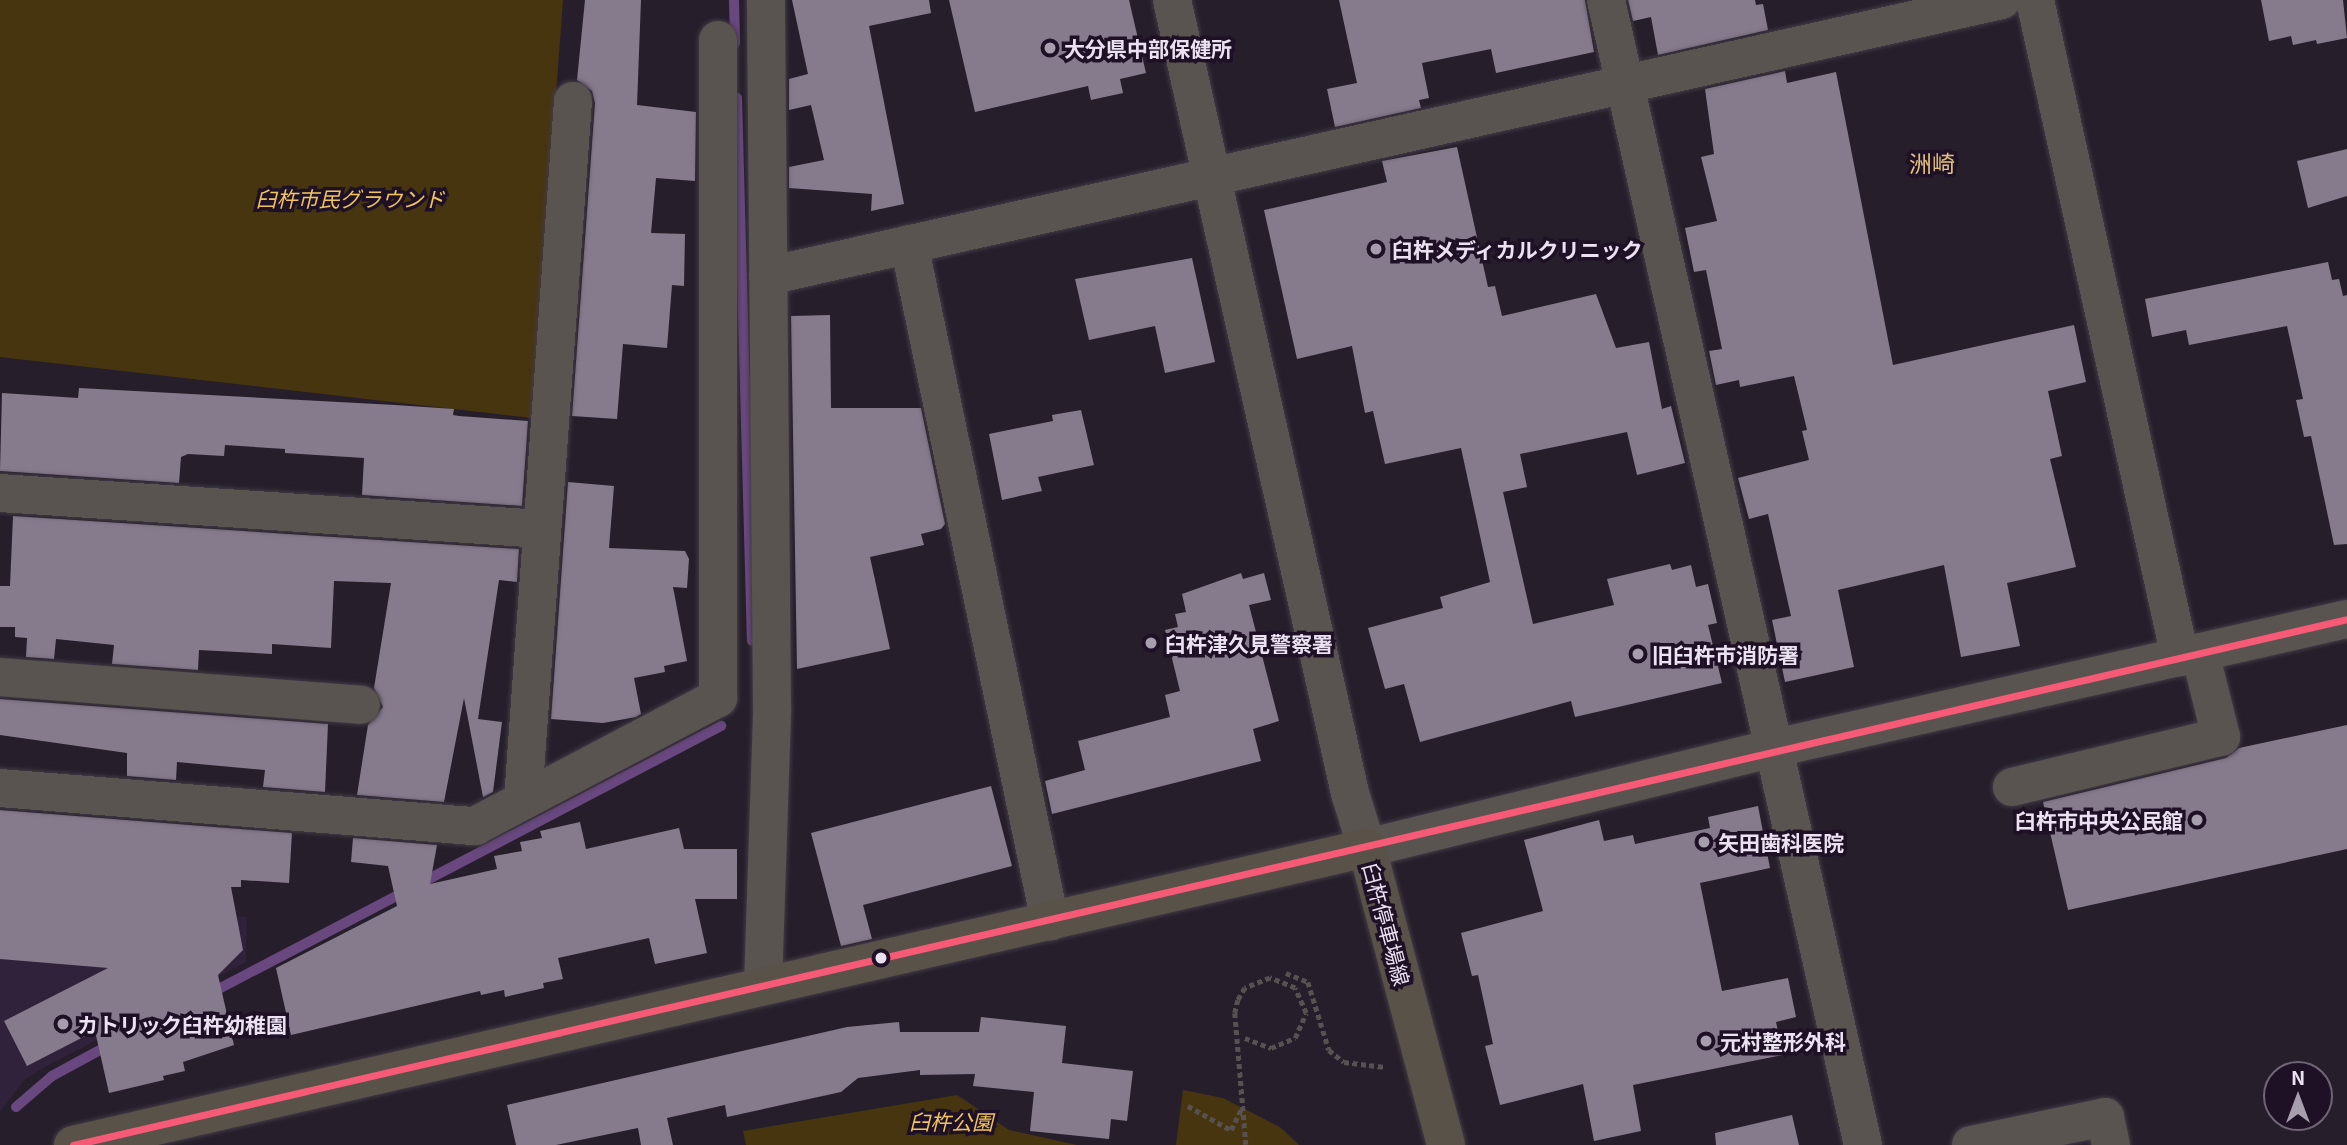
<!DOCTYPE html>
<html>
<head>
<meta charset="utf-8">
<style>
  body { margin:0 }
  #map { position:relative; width:2347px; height:1145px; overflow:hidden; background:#261f2b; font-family:Georgia,"Noto Sans JP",serif }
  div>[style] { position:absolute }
  .built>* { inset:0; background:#31223b }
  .green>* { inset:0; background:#473510 }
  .stream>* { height:10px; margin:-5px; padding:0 5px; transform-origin:5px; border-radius:5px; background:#694880 }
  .building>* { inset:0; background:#867b8d }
  .path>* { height:4.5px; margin-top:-2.25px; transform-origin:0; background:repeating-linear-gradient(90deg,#575251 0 5px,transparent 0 8.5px) }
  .roads { filter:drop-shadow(0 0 2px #423b46) drop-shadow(0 0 2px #423b46) }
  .minor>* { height:38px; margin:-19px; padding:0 19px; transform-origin:19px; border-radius:19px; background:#5a5450 }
  .major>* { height:38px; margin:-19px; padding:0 19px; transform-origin:19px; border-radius:19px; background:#595248 }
  .bus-1>* { height:7px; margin:-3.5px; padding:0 3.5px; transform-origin:3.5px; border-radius:3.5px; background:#f75a77 }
  .dots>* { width:19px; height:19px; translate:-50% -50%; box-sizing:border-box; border:4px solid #1e1126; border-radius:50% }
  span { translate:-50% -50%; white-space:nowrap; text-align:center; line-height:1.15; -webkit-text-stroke:7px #1e1126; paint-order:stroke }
  .poi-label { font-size:21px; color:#ebe2f1; font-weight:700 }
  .left { translate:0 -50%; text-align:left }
  .right { translate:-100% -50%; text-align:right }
  .park-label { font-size:21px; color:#f1c35b; font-style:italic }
  .street-label { font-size:21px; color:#ebe2f1 }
  .neighbourhood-label { font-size:23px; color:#e4c278 }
  .north { position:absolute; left:2263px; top:1061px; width:70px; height:70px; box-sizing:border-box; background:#1e1126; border:2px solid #706577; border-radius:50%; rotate:0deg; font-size:19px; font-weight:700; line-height:28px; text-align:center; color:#ebe2f1 }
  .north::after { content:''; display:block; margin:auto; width:24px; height:32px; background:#a69eac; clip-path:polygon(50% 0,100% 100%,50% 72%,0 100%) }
</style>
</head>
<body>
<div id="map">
  <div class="built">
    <i style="clip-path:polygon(0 897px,247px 917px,246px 962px,43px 1068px,24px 1080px,0 1112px)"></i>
  </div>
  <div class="green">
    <i style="clip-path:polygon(0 0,563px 0,532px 418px,0 357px)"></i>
    <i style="clip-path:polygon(1183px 1090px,1223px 1098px,1280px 1127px,1299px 1145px,1176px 1145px)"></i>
    <i style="clip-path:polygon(957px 1095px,1009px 1130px,1077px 1145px,746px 1145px,743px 1131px)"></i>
  </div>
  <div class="stream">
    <i style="left:734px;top:0;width:43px;rotate:88.7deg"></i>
    <i style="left:737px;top:98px;width:543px;rotate:88.42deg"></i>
    <i style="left:211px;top:993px;width:576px;rotate:-27.63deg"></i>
    <i style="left:16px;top:1107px;width:48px;rotate:-40.7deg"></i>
    <i style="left:52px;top:1076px;width:65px;rotate:-28.5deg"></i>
  </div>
  <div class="building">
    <i style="clip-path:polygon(585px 0,641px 0,637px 105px,696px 112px,695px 181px,656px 178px,651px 233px,685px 234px,684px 286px,672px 285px,667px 348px,623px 344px,617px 419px,572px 416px,595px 103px,592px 91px,577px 80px)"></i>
    <i style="clip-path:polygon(792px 0,929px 0,931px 13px,869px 26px,904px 204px,871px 211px,872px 194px,789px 188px,789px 167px,824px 160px,811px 105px,789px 110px,789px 79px,808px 74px)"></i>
    <i style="clip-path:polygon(949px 0,1129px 0,1146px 73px,1120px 79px,1123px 93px,1091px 100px,1088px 86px,975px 112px)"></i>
    <i style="clip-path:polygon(1339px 0,1585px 0,1594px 52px,1496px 73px,1491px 49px,1422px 63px,1429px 98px,1419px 100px,1421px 108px,1335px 127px,1327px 89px,1357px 83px)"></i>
    <i style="clip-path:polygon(1628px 0,1755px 0,1756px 5px,1763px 4px,1768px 30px,1658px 55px,1651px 17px,1633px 21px)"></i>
    <i style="clip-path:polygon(2261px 0,2343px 0,2347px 38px,2317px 44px,2316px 40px,2293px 45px,2291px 36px,2269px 41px)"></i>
    <i style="clip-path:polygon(1785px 71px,1787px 83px,1836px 72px,1893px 365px,2074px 325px,2086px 382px,2048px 391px,2062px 456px,2050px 459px,2076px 567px,2007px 583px,2020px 646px,1961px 657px,1944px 565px,1838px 590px,1854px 667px,1785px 682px,1772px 620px,1791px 616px,1768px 514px,1749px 519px,1738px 478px,1809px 460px,1802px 431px,1807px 430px,1794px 376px,1740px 387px,1739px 380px,1716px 385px,1709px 351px,1722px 349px,1706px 270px,1694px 272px,1685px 228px,1717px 221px,1701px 157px,1714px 154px,1705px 89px)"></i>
    <i style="clip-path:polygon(1457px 147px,1488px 287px,1495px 286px,1502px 316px,1596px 294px,1616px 348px,1649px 342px,1662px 409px,1671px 406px,1685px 463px,1637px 475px,1627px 432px,1520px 454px,1527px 487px,1503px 492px,1533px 624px,1614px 605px,1607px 579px,1670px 564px,1672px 570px,1691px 565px,1696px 587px,1708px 584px,1717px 623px,1708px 625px,1722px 683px,1575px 717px,1571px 701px,1420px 742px,1404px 684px,1385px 689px,1368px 628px,1443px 608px,1440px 597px,1490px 582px,1461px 448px,1385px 464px,1373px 411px,1365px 413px,1352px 346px,1297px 359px,1264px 210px,1387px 182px,1382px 161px)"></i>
    <i style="clip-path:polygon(2347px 149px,2347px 196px,2308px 208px,2297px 161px)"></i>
    <i style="clip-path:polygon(1192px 258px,1215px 362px,1165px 373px,1155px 326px,1089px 340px,1075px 279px)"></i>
    <i style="clip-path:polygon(2328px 262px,2332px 280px,2339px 279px,2343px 296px,2347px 295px,2347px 544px,2334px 545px,2311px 436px,2304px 437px,2296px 400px,2303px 399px,2287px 326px,2189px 345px,2186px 330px,2152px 337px,2145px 299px)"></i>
    <i style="clip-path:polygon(830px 315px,831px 408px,921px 408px,945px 524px,941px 529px,921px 534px,924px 545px,870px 557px,890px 649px,797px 669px,791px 316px)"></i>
    <i style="clip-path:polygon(79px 388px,395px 405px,454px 409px,453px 415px,459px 416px,528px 421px,522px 506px,362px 495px,364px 458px,285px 453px,285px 449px,225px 445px,224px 456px,188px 454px,181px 457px,179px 483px,0 471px,2px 393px,78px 398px)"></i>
    <i style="clip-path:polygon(1081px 410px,1094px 465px,1038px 477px,1042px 491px,1002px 500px,989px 434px,1053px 421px,1052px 415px)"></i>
    <i style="clip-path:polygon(568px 482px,614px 486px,609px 548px,685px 551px,689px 559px,687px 588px,673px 587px,687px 661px,664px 666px,665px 672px,634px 678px,641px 714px,636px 717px,603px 723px,551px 719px)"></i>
    <i style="clip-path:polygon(13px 516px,519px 549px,517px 582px,499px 580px,478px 719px,502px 722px,493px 792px,483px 797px,464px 698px,444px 802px,357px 795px,368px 725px,383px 707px,374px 688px,391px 583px,334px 581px,331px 648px,272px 644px,272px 654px,199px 650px,198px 670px,112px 664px,114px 645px,56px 639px,54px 659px,26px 657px,27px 638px,15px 637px,15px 627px,0 627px,0 586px,10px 586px)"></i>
    <i style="clip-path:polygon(1241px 573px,1243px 579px,1264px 573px,1271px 600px,1249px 605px,1279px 721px,1253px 729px,1261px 761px,1052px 814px,1045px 781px,1085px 770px,1078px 741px,1170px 717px,1165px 695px,1180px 691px,1165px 630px,1178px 627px,1175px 614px,1186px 612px,1182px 594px)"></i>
    <i style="clip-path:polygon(0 699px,328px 724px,325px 792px,263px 787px,265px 770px,177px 762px,176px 780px,127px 776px,127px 753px,0 735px)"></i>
    <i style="clip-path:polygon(2347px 725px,2347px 849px,2068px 910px,2043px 802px,2226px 758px,2239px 748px)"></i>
    <i style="clip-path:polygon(991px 786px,1012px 866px,863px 905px,872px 939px,841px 946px,811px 833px)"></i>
    <i style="clip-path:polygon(1758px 806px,1770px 868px,1700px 883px,1722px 991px,1788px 978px,1796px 1017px,1776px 1022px,1783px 1055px,1633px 1085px,1641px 1131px,1594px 1141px,1583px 1084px,1500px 1105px,1485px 1046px,1493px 1044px,1478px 975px,1472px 976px,1461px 933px,1543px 911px,1524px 840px,1599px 820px,1604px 841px,1633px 835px,1635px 844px,1710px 828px,1708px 817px)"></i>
    <i style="clip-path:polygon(0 810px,292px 833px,289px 883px,241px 880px,241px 887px,231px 887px,243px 950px,218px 975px,234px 1045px,183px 1062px,185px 1071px,163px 1076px,164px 1080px,109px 1093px,95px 1031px,27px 1066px,4px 1021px,108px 968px,0 959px)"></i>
    <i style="clip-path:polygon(580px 822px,586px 849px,679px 828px,684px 849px,737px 849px,737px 899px,695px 899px,707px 953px,655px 964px,649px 938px,558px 958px,563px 979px,543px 983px,544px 988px,505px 997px,504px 990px,481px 995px,480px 991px,291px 1035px,276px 968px,397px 906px,388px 866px,351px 862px,353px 838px,437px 845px,430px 884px,497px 869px,494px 856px,522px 851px,520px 842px,542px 838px,540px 831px)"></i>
    <i style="clip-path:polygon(981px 1017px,1066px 1026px,1062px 1063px,1133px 1071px,1127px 1121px,1111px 1119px,1109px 1139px,1030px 1131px,1034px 1092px,973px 1086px,975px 1074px,920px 1075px,920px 1070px,858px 1078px,841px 1092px,727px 1117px,725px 1105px,667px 1118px,673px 1145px,641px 1145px,638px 1128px,556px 1145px,516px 1145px,507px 1105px,847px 1027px,899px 1022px,900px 1032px,979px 1032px)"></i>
    <i style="clip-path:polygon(1792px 1115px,1799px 1145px,1716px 1145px,1715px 1133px)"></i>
  </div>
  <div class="path">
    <i style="left:1286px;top:973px;width:24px;rotate:22deg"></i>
    <i style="left:1308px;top:982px;width:71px;rotate:72.8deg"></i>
    <i style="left:1329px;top:1050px;width:19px;rotate:39deg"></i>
    <i style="left:1344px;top:1062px;width:41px;rotate:7deg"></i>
    <i style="left:1245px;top:1038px;width:28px;rotate:21deg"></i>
    <i style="left:1271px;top:1048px;width:26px;rotate:-23deg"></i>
    <i style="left:1295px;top:1038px;width:27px;rotate:-66deg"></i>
    <i style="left:1306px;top:1013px;width:27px;rotate:-114deg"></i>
    <i style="left:1295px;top:988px;width:27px;rotate:-158deg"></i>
    <i style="left:1270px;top:978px;width:27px;rotate:158deg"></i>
    <i style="left:1245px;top:988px;width:14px;rotate:120deg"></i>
    <i style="left:1238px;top:1000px;width:13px;rotate:103deg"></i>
    <i style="left:1235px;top:1013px;width:132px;rotate:85.2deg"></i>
    <i style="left:1188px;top:1106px;width:49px;rotate:29.2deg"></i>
    <i style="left:1231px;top:1130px;width:25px;rotate:-64deg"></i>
  </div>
  <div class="roads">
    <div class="minor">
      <i style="left:1172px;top:0;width:813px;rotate:77.35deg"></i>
      <i style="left:1350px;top:793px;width:58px;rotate:72.8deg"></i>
      <i style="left:1367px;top:848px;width:420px;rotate:-13.8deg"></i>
      <i style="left:1775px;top:748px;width:586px;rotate:-12.71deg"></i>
      <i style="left:1606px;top:0;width:1173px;rotate:77.35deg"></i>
      <i style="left:2035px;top:0;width:673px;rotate:77.55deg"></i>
      <i style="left:909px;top:244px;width:692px;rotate:78.24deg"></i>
      <i style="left:768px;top:276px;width:1264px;rotate:-12.61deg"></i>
      <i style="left:0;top:493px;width:543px;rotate:3.8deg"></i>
      <i style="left:0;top:677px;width:362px;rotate:4.4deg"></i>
      <i style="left:2012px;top:787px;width:215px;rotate:-13.5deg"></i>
      <i style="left:2221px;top:737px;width:87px;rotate:-104deg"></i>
      <i style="left:0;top:788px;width:477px;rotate:4.6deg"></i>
      <i style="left:475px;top:826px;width:275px;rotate:-27.8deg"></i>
      <i style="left:718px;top:698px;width:658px;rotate:-90deg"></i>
      <i style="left:523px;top:800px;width:701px;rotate:-85.91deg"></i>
      <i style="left:763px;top:986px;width:278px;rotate:-88.1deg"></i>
      <i style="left:772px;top:708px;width:708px;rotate:-90.49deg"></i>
      <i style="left:1971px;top:1145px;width:137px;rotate:-11.8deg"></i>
      <i style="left:2105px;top:1117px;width:29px;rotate:78deg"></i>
    </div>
    <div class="major">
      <i style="left:73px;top:1145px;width:1328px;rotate:-12.93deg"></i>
      <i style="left:1367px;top:848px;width:307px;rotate:75.1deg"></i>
    </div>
  </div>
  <div class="bus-1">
    <i style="left:73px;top:1145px;width:2334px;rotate:-13.02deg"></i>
  </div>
  <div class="dots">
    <i style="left:1050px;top:48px;background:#a69eac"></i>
    <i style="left:1376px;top:249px;background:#a69eac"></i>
    <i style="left:1151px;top:643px;background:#a69eac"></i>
    <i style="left:1638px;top:654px;background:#a69eac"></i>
    <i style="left:2197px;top:820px;background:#a69eac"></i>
    <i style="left:1704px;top:842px;background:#a69eac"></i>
    <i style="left:881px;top:958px;background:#ebe2f1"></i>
    <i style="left:63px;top:1024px;background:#a69eac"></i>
    <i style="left:1706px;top:1041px;background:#a69eac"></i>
  </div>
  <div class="poi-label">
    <span class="left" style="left:1064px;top:48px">大分県中部保健所</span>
    <span class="left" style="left:1392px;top:249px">臼杵メディカルクリニック</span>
    <span class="left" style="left:1165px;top:643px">臼杵津久見警察署</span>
    <span class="left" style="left:1652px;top:654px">旧臼杵市消防署</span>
    <span class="right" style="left:2183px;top:820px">臼杵市中央公民館</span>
    <span class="left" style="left:1718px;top:842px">矢田歯科医院</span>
    <span class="left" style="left:77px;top:1024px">カトリック臼杵幼稚園</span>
    <span class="left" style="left:1720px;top:1041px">元村整形外科</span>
  </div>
  <div class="park-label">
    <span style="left:350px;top:198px">臼杵市民グラウンド</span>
    <span style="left:951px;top:1121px">臼杵公園</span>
  </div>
  <div class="street-label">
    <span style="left:1387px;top:924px;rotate:75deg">臼杵停車場線</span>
  </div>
  <div class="neighbourhood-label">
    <span style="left:1932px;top:162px">洲崎</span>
  </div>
  <div class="north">N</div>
</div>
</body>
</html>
